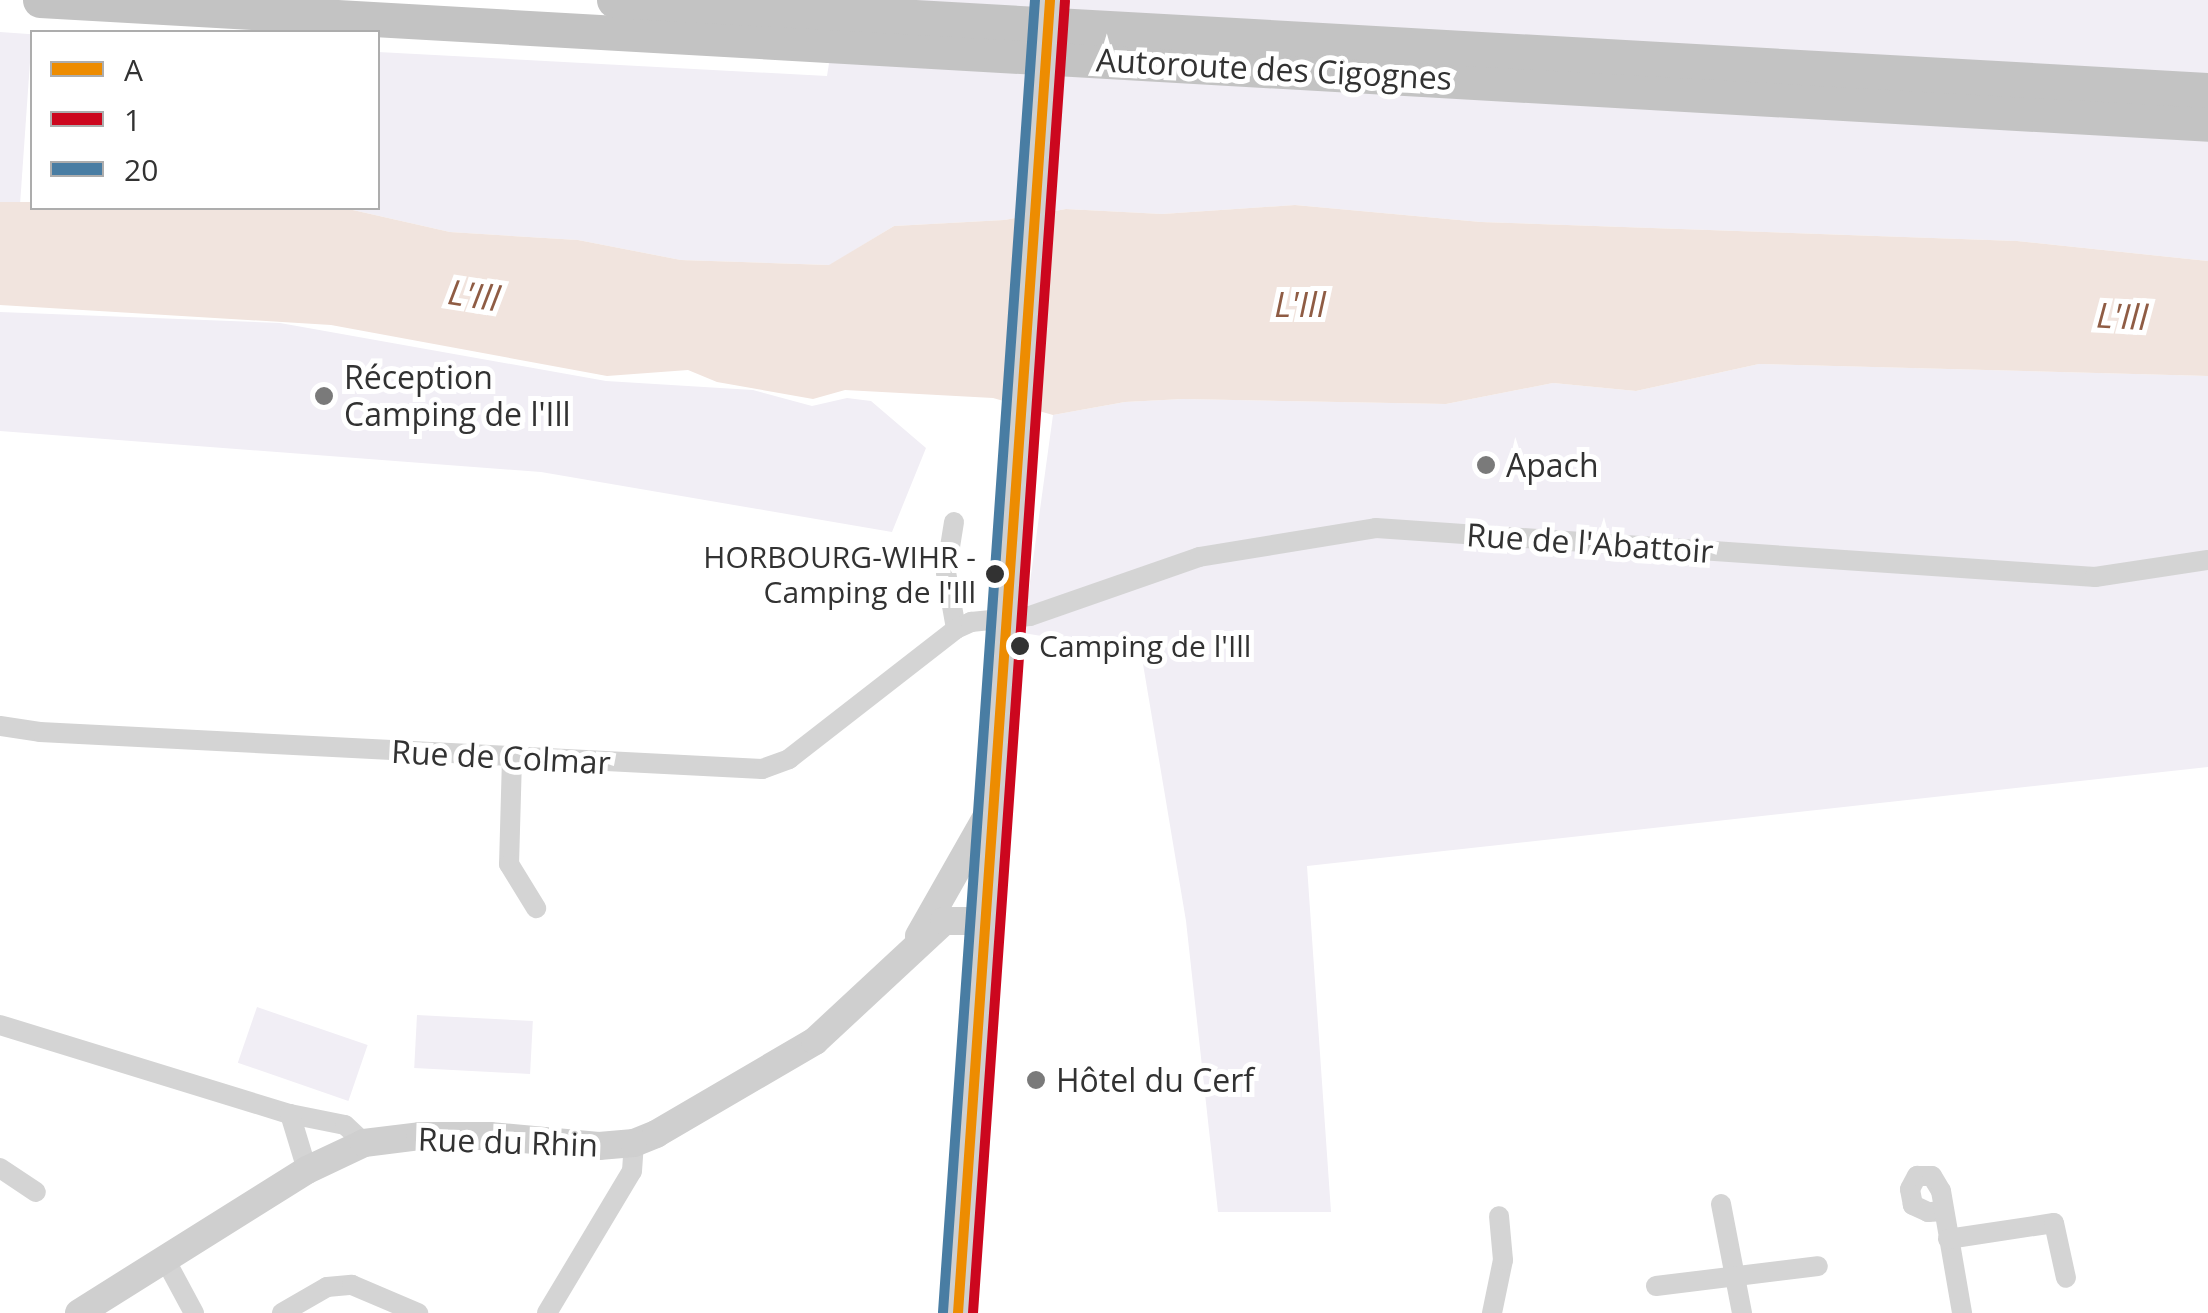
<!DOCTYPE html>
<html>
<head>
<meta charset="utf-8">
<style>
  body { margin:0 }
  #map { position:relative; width:2208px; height:1313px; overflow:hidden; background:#fff; font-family:"Open Sans",sans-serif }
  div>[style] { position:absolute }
  .green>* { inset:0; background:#f1eef5; transform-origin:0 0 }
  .water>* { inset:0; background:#f1e4de }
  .street>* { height:20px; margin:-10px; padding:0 10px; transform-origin:10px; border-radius:10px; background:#d4d4d4 }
  .secondary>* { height:28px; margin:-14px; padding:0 14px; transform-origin:14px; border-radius:14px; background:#cfcfcf }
  .highway>* { height:35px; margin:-17.5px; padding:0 17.5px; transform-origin:17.5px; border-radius:17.5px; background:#c3c3c3 }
  .secondary-bridge>* { height:28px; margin:-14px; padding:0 14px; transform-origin:14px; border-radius:14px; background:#cfcfcf }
  .bus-1>* { height:10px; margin:-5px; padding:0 5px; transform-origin:5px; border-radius:5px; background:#ed8c01 }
  .bus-2>* { height:10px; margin:-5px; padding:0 5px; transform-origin:5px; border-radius:5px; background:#cc071e }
  .bus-3>* { height:10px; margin:-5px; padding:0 5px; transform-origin:5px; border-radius:5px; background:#497da3 }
  .dots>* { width:28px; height:28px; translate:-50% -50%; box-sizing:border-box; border:5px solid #fff; border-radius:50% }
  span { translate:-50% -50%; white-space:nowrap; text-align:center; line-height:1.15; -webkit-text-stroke:10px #fff; paint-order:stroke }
  .bus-label { font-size:30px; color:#323232 }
  .right { translate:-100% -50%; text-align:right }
  .left { translate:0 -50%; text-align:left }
  .street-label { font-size:32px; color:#323232 }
  .poi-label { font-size:32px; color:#323232 }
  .water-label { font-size:35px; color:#8f5c44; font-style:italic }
  .legend { position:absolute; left:30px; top:30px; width:350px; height:180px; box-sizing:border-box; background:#fff; border:2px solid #adadad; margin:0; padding:12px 18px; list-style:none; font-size:30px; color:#323232 }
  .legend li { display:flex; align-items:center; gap:20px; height:50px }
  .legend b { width:50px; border:2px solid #adadad }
</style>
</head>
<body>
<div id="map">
  <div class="green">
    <i style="clip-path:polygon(839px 0,2208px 0,2208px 261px,2017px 241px,1481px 222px,1295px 205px,1162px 214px,1066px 209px,1004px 220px,894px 226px,830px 265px,681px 260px,578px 240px,450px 232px,344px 208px,378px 208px,378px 52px,827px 76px)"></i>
    <i style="left:0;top:32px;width:32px;height:170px;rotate:4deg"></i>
    <i style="clip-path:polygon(0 312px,280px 323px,606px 381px,753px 390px,812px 406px,847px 398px,871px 401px,926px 448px,892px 532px,541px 472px,0 431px)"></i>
    <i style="clip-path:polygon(1759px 364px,2208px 376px,2208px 767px,1307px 866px,1331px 1212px,1218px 1212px,1186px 921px,1141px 652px,1023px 633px,1053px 415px,1125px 402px,1183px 399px,1446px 404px,1553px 383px,1636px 391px)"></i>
    <i style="left:257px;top:1007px;width:117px;height:59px;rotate:19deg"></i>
    <i style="left:417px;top:1015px;width:116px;height:53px;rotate:3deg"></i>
  </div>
  <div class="water">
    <i style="clip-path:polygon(0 202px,32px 202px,32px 208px,344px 208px,450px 232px,578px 240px,681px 260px,829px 265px,894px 226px,1004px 220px,1066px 209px,1162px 214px,1295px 205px,1481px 222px,2017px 241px,2208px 261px,2208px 376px,1759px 364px,1636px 391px,1553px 383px,1446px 404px,1183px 399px,1125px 402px,1053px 415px,993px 398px,845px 390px,813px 399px,717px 382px,688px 370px,607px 376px,331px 325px,0 305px)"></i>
  </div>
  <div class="street">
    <i style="left:954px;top:522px;width:51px;rotate:99.1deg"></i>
    <i style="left:946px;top:572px;width:58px;rotate:80deg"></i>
    <i style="left:0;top:726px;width:40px;rotate:8.5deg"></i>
    <i style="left:40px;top:732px;width:723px;rotate:2.93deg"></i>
    <i style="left:762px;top:769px;width:29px;rotate:-20deg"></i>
    <i style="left:789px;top:759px;width:212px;rotate:-37.9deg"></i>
    <i style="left:956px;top:629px;width:17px;rotate:-25deg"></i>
    <i style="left:971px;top:622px;width:59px;rotate:-5.8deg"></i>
    <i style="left:1030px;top:616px;width:179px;rotate:-19.2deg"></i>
    <i style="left:1199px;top:557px;width:179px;rotate:-9.3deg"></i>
    <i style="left:1376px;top:528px;width:721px;rotate:3.9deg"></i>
    <i style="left:2095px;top:577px;width:114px;rotate:-8.6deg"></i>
    <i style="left:512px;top:758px;width:106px;rotate:91.6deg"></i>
    <i style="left:509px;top:864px;width:52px;rotate:58.5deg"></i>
    <i style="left:0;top:1025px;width:303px;rotate:17.1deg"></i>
    <i style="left:290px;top:1114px;width:56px;rotate:11.3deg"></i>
    <i style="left:345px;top:1125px;width:26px;rotate:43deg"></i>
    <i style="left:290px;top:1114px;width:59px;rotate:73.1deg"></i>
    <i style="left:0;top:1168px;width:43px;rotate:33.7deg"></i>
    <i style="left:1721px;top:1204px;width:111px;rotate:79.1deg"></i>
    <i style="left:1944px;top:1211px;width:16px;rotate:176deg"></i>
    <i style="left:1928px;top:1212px;width:17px;rotate:-155deg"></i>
    <i style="left:1913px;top:1205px;width:16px;rotate:-101deg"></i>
    <i style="left:1910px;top:1189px;width:15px;rotate:-62deg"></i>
    <i style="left:1917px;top:1176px;width:15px"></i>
    <i style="left:1932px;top:1176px;width:17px;rotate:59deg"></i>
    <i style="left:1941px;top:1191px;width:124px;rotate:80.2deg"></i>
    <i style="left:1948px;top:1239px;width:107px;rotate:-8.6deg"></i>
    <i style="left:2054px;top:1223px;width:56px;rotate:77.7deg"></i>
    <i style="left:166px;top:1261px;width:59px;rotate:61.7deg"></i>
    <i style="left:1656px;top:1286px;width:163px;rotate:-7deg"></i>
    <i style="left:282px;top:1313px;width:52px;rotate:-30deg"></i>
    <i style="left:327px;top:1287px;width:25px;rotate:-5deg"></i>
    <i style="left:352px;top:1285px;width:72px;rotate:23deg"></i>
    <i style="left:547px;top:1313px;width:165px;rotate:-59.1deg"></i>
    <i style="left:632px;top:1171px;width:28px;rotate:-86deg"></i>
    <i style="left:1492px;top:1313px;width:54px;rotate:-78.3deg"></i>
    <i style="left:1503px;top:1260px;width:44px;rotate:-95.2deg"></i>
  </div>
  <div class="secondary">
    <i style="left:919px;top:936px;width:142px;rotate:-60.4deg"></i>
    <i style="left:79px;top:1313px;width:269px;rotate:-32.1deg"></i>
    <i style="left:307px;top:1170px;width:63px;rotate:-25.3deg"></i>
    <i style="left:364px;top:1143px;width:56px;rotate:-7.1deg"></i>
    <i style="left:420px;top:1136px;width:70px"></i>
    <i style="left:490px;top:1136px;width:109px;rotate:5.2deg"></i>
    <i style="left:599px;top:1146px;width:35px;rotate:-5deg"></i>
    <i style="left:634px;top:1143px;width:24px;rotate:-22deg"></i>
    <i style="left:656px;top:1134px;width:184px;rotate:-30.3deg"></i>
    <i style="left:815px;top:1041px;width:176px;rotate:-42.9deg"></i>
    <i style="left:944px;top:921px;width:42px"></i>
    <i style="left:958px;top:1313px;width:1225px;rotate:-85.93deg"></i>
  </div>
  <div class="highway">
    <i style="left:40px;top:0;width:2172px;rotate:3.27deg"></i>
    <i style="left:614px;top:0;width:1597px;rotate:3.23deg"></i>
  </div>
  <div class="secondary-bridge">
    <i style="left:1045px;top:91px;width:91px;rotate:-86.9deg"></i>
  </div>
  <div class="bus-1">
    <i style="left:958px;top:1313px;width:1316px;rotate:-85.99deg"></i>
  </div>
  <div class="bus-2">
    <i style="left:973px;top:1313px;width:1315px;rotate:-85.99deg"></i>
  </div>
  <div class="bus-3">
    <i style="left:943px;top:1312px;width:1315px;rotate:-85.99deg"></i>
  </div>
  <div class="dots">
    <i style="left:324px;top:396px;background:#7a7a7a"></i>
    <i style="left:1486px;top:465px;background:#7a7a7a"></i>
    <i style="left:995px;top:574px;background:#323232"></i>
    <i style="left:1020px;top:646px;background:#323232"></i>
    <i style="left:1036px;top:1080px;background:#7a7a7a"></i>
  </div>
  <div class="bus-label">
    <span class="right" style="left:976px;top:574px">HORBOURG-WIHR -<br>Camping de l'Ill</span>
    <span class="left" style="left:1039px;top:646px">Camping de l'Ill</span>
  </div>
  <div class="street-label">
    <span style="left:1274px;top:69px;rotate:3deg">Autoroute des Cigognes</span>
    <span style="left:1590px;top:543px;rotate:4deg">Rue de l'Abattoir</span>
    <span style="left:501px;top:757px;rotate:3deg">Rue de Colmar</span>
    <span style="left:508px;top:1142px;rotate:2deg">Rue du Rhin</span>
  </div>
  <div class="poi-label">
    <span class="left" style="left:344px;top:396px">Réception<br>Camping de l'Ill</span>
    <span class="left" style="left:1506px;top:465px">Apach</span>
    <span class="left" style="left:1056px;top:1080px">Hôtel du Cerf</span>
  </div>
  <div class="water-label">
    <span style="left:474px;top:295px;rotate:9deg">L'Ill</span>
    <span style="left:1300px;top:304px">L'Ill</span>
    <span style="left:2122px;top:316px;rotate:3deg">L'Ill</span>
  </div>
  <ul class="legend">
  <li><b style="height:12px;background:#ed8c01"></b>A</li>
  <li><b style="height:12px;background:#cc071e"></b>1</li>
  <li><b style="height:12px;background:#497da3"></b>20</li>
  </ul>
</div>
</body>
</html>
